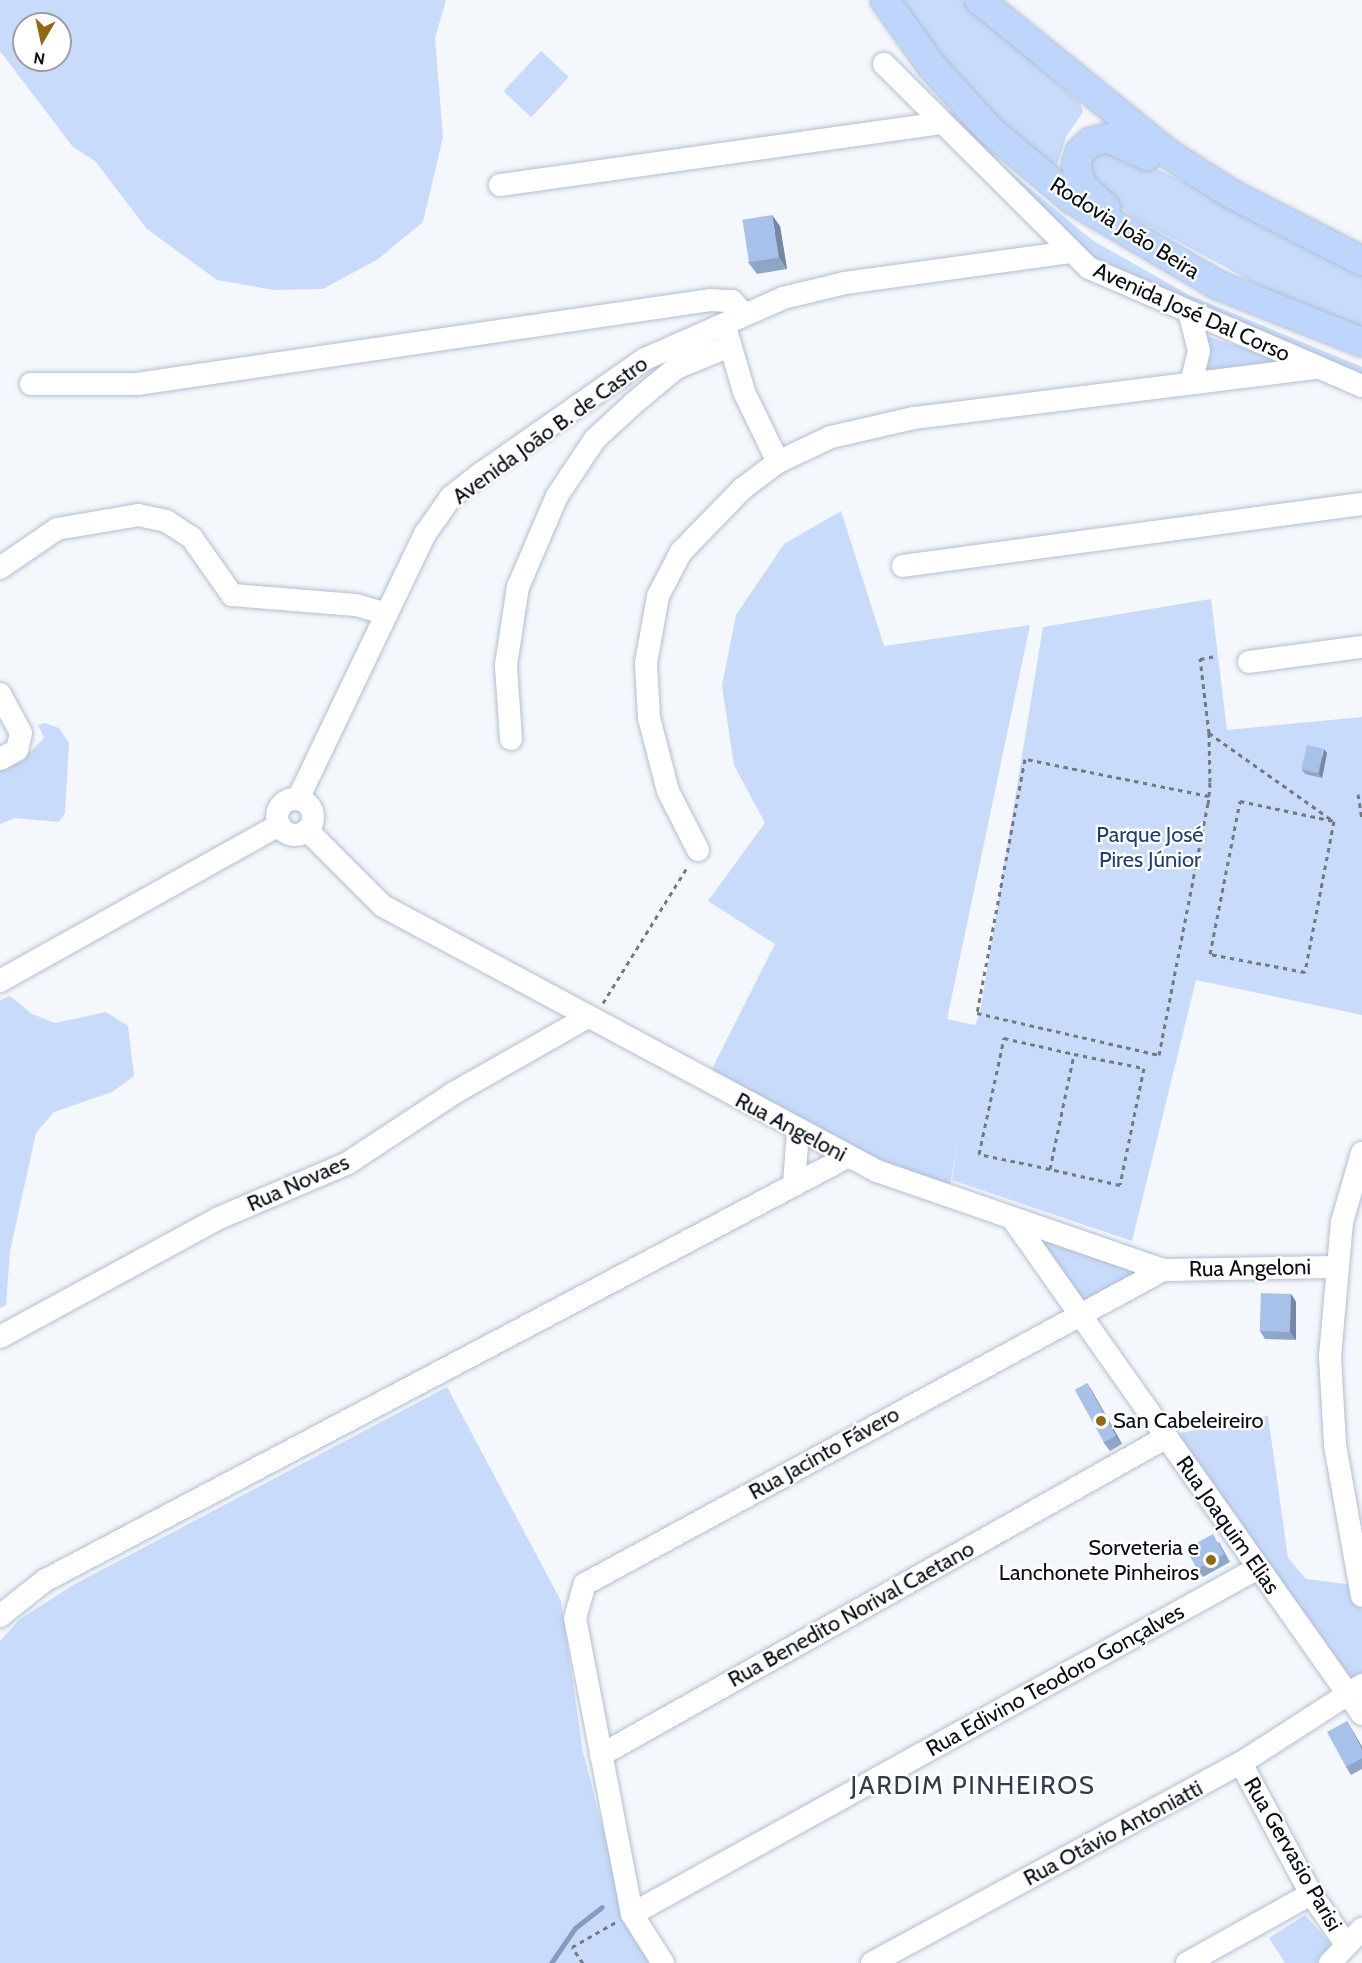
<!DOCTYPE html>
<html>
<head>
<meta charset="utf-8">
<style>
  body { margin:0 }
  #map { position:relative; width:1362px; height:1963px; overflow:hidden; background:#f4f7fb; font-family:Cabin,sans-serif }
  div>[style] { position:absolute }
  .green>* { inset:0; background:#c8dbfa; transform-origin:0 0 }
  .stream>* { height:5px; margin:-2.5px; padding:0 2.5px; transform-origin:2.5px; border-radius:2.5px; background:#849cc4 }
  .path>* { height:3px; margin-top:-1.5px; transform-origin:0; background:repeating-linear-gradient(90deg,#75787e 0 4.5px,transparent 0 9px) }
  .roads { filter:drop-shadow(0 0 2px #b1bed3) drop-shadow(0 0 2px #b1bed3) }
  .minor>* { height:22px; margin:-11px; padding:0 11px; transform-origin:11px; border-radius:11px; background:#fff }
  .minor>.ring { margin:-11px; padding:0; box-sizing:content-box; background:none; border:22px solid #fff; border-radius:50% }
  .major>* { height:28px; margin:-14px; padding:0 14px; transform-origin:14px; border-radius:14px; background:#bfd6fc }
  .wall>* { inset:0; background:#90a6c9 }
  .shaded-wall>* { inset:0; background:#7687a4 }
  .building>* { inset:0; background:#a8c1ea; transform-origin:0 0 }
  .dots>* { width:16px; height:16px; translate:-50% -50%; box-sizing:border-box; border:3px solid #fff; border-radius:50% }
  span { translate:-50% -50%; white-space:nowrap; text-align:center; line-height:1.15; -webkit-text-stroke:4.5px #fff; paint-order:stroke }
  .street-label { font-size:22px; color:#0a0e15 }
  .park-label { font-size:22px; color:#213f72 }
  .poi-label { font-size:22px; color:#0a0e15 }
  .left { translate:0 -50%; text-align:left }
  .right { translate:-100% -50%; text-align:right }
  .quarter-label { font-size:26px; color:#313c4d; letter-spacing:1.5px }
  .north { position:absolute; left:12px; top:12px; width:60px; height:60px; box-sizing:border-box; background:#fff; border:2px solid #9d9fa1; border-radius:50%; rotate:189deg; font-size:16px; font-weight:700; line-height:24px; text-align:center; color:#0a0e15 }
  .north::after { content:''; display:block; margin:auto; width:21px; height:27px; background:#926912; clip-path:polygon(50% 0,100% 100%,50% 72%,0 100%) }
</style>
</head>
<body>
<div id="map">
  <div class="green">
    <i style="clip-path:polygon(evenodd,0 0,446px 0,435px 38px,443px 137px,423px 222px,378px 259px,323px 289px,274px 290px,217px 280px,147px 229px,95px 161px,73px 147px,0 51px,0 0,24px 24px,60px 24px,60px 60px,24px 60px,24px 24px)"></i>
    <i style="clip-path:polygon(898px 0,962px 0,1080px 103px,1083px 112px,1066px 137px,1055px 172px,976px 101px)"></i>
    <i style="left:541px;top:51px;width:38px;height:55px;rotate:43deg"></i>
    <i style="clip-path:polygon(952px 112px,1003px 166px,1092px 240px,1189px 295px,1362px 367px,1362px 382px,1111px 274px,947px 115px)"></i>
    <i style="clip-path:polygon(1102px 151px,1134px 157px,1362px 272px,1362px 331px,1269px 291px,1133px 217px,1094px 186px,1089px 162px)"></i>
    <i style="clip-path:polygon(1206px 336px,1302px 367px,1198px 376px)"></i>
    <i style="clip-path:polygon(841px 511px,884px 646px,1030px 625px,947px 1019px,975px 1025px,980px 1013px,1043px 627px,1211px 599px,1227px 730px,1362px 717px,1362px 1015px,1196px 980px,1132px 1241px,952px 1180px,959px 1136px,950px 1186px,881px 1164px,709px 1075px,775px 944px,708px 901px,765px 823px,734px 765px,722px 686px,736px 615px,784px 544px)"></i>
    <i style="clip-path:polygon(45px 723px,59px 728px,69px 743px,65px 813px,59px 822px,15px 818px,0 824px,0 762px,31px 751px,44px 738px,38px 725px)"></i>
    <i style="clip-path:polygon(10px 996px,32px 1014px,55px 1023px,106px 1012px,128px 1026px,134px 1076px,112px 1092px,54px 1112px,36px 1133px,10px 1251px,6px 1305px,0 1308px,0 1000px)"></i>
    <i style="clip-path:polygon(1023px 1226px,1152px 1271px,1079px 1309px)"></i>
    <i style="clip-path:polygon(447px 1387px,561px 1601px,583px 1752px,624px 1911px,663px 1963px,0 1963px,0 1641px,20px 1619px,75px 1584px)"></i>
    <i style="clip-path:polygon(1268px 1416px,1288px 1558px,1306px 1579px,1354px 1585px,1362px 1611px,1362px 1680px,1349px 1688px,1169px 1435px)"></i>
    <i style="clip-path:polygon(1305px 1915px,1332px 1945px,1317px 1963px,1285px 1963px,1269px 1938px)"></i>
  </div>
  <div class="stream">
    <i style="left:551px;top:1963px;width:42px;rotate:-55.6deg"></i>
    <i style="left:575px;top:1928px;width:34px;rotate:-38deg"></i>
  </div>
  <div class="path">
    <i style="left:1209px;top:733px;width:151px;rotate:35.3deg"></i>
    <i style="left:1358px;top:794px;width:25px;rotate:81deg"></i>
    <i style="left:1209px;top:796px;width:188px;rotate:-168.6deg"></i>
    <i style="left:1025px;top:759px;width:258px;rotate:100.7deg"></i>
    <i style="left:977px;top:1013px;width:187px;rotate:13deg"></i>
    <i style="left:1159px;top:1055px;width:256px;rotate:-79deg"></i>
    <i style="left:1208px;top:804px;width:8px;rotate:-83deg"></i>
    <i style="left:1209px;top:796px;width:14px;rotate:-86deg"></i>
    <i style="left:1210px;top:782px;width:49px;rotate:-91.2deg"></i>
    <i style="left:1209px;top:733px;width:75px;rotate:-96.9deg"></i>
    <i style="left:1200px;top:659px;width:16px;rotate:-11deg"></i>
    <i style="left:1240px;top:801px;width:96px;rotate:12deg"></i>
    <i style="left:1334px;top:821px;width:154px;rotate:100.9deg"></i>
    <i style="left:1305px;top:972px;width:97px;rotate:-169.3deg"></i>
    <i style="left:1210px;top:954px;width:156px;rotate:-78.9deg"></i>
    <i style="left:603px;top:1003px;width:161px;rotate:-58.2deg"></i>
    <i style="left:1074px;top:1054px;width:71px;rotate:11.3deg"></i>
    <i style="left:1144px;top:1068px;width:119px;rotate:101.6deg"></i>
    <i style="left:1120px;top:1185px;width:72px;rotate:-167.1deg"></i>
    <i style="left:1050px;top:1169px;width:117px;rotate:-78.2deg"></i>
    <i style="left:1050px;top:1169px;width:73px;rotate:-168.1deg"></i>
    <i style="left:979px;top:1154px;width:119px;rotate:-77.8deg"></i>
    <i style="left:1004px;top:1038px;width:72px;rotate:12.9deg"></i>
    <i style="left:583px;top:1963px;width:19px;rotate:-125deg"></i>
    <i style="left:572px;top:1947px;width:51px;rotate:-29.6deg"></i>
  </div>
  <div class="roads">
    <div class="minor">
      <i style="left:884px;top:64px;width:289px;rotate:44.9deg"></i>
      <i style="left:1089px;top:268px;width:297px;rotate:23.4deg"></i>
      <i style="left:500px;top:185px;width:445px;rotate:-8deg"></i>
      <i style="left:1190px;top:315px;width:37px;rotate:76deg"></i>
      <i style="left:1199px;top:351px;width:32px;rotate:104deg"></i>
      <i style="left:727px;top:333px;width:61px;rotate:73.9deg"></i>
      <i style="left:744px;top:392px;width:78px;rotate:64.1deg"></i>
      <i style="left:31px;top:384px;width:106px"></i>
      <i style="left:137px;top:384px;width:579px;rotate:-8.34deg"></i>
      <i style="left:710px;top:300px;width:22px;rotate:3deg"></i>
      <i style="left:732px;top:301px;width:19px;rotate:47deg"></i>
      <i style="left:903px;top:566px;width:463px;rotate:-7.7deg"></i>
      <i style="left:0;top:568px;width:69px;rotate:-34.4deg"></i>
      <i style="left:57px;top:529px;width:82px;rotate:-9.8deg"></i>
      <i style="left:138px;top:515px;width:29px;rotate:12deg"></i>
      <i style="left:166px;top:521px;width:31px;rotate:33deg"></i>
      <i style="left:192px;top:538px;width:70px;rotate:54.9deg"></i>
      <i style="left:232px;top:595px;width:124px;rotate:4.6deg"></i>
      <i style="left:356px;top:605px;width:32px;rotate:16deg"></i>
      <i style="left:1249px;top:662px;width:114px;rotate:-7.6deg"></i>
      <i style="left:0;top:694px;width:44px;rotate:61.7deg"></i>
      <i style="left:21px;top:733px;width:17px;rotate:103deg"></i>
      <i style="left:17px;top:750px;width:19px;rotate:152deg"></i>
      <i style="left:511px;top:739px;width:74px;rotate:-93.9deg"></i>
      <i style="left:506px;top:665px;width:79px;rotate:-81.3deg"></i>
      <i style="left:518px;top:587px;width:99px;rotate:-66.8deg"></i>
      <i style="left:557px;top:496px;width:69px;rotate:-56.3deg"></i>
      <i style="left:595px;top:439px;width:53px;rotate:-42.7deg"></i>
      <i style="left:634px;top:403px;width:55px;rotate:-39.8deg"></i>
      <i style="left:676px;top:368px;width:58px;rotate:-22.2deg"></i>
      <i style="left:298px;top:799px;width:294px;rotate:-64.4deg"></i>
      <i style="left:425px;top:534px;width:45px;rotate:-54.9deg"></i>
      <i style="left:451px;top:497px;width:39px;rotate:-38deg"></i>
      <i style="left:482px;top:473px;width:199px;rotate:-35deg"></i>
      <i style="left:645px;top:359px;width:151px;rotate:-23.8deg"></i>
      <i style="left:783px;top:298px;width:64px;rotate:-13.6deg"></i>
      <i style="left:845px;top:283px;width:227px;rotate:-7.8deg"></i>
      <i class="ring" style="left:277px;top:799px;width:14px;height:14px"></i>
      <i style="left:307px;top:830px;width:107px;rotate:45deg"></i>
      <i style="left:383px;top:906px;width:561px;rotate:28.21deg"></i>
      <i style="left:877px;top:1171px;width:303px;rotate:19.1deg"></i>
      <i style="left:1163px;top:1270px;width:172px;rotate:-1deg"></i>
      <i style="left:698px;top:850px;width:66px;rotate:-117deg"></i>
      <i style="left:668px;top:791px;width:75px;rotate:-104.6deg"></i>
      <i style="left:649px;top:718px;width:55px;rotate:-93.1deg"></i>
      <i style="left:646px;top:663px;width:68px;rotate:-79.8deg"></i>
      <i style="left:658px;top:596px;width:50px;rotate:-62.4deg"></i>
      <i style="left:681px;top:552px;width:88px;rotate:-45.9deg"></i>
      <i style="left:742px;top:489px;width:45px;rotate:-36.9deg"></i>
      <i style="left:778px;top:462px;width:59px;rotate:-25.3deg"></i>
      <i style="left:831px;top:437px;width:85px;rotate:-12.9deg"></i>
      <i style="left:914px;top:418px;width:407px;rotate:-7.1deg"></i>
      <i style="left:0;top:981px;width:320px;rotate:-29.2deg"></i>
      <i style="left:1362px;top:1153px;width:72px;rotate:106.2deg"></i>
      <i style="left:1342px;top:1222px;width:136px;rotate:95.1deg"></i>
      <i style="left:1330px;top:1357px;width:88px;rotate:86.7deg"></i>
      <i style="left:1335px;top:1445px;width:153px;rotate:79.9deg"></i>
      <i style="left:794px;top:1183px;width:51px;rotate:-85.5deg"></i>
      <i style="left:1012px;top:1218px;width:607px;rotate:54.79deg"></i>
      <i style="left:0;top:1337px;width:249px;rotate:-28.5deg"></i>
      <i style="left:219px;top:1218px;width:140px;rotate:-23.1deg"></i>
      <i style="left:348px;top:1163px;width:127px;rotate:-33.4deg"></i>
      <i style="left:454px;top:1093px;width:154px;rotate:-29.6deg"></i>
      <i style="left:0;top:1616px;width:56px;rotate:-38.5deg"></i>
      <i style="left:44px;top:1581px;width:908px;rotate:-27.83deg"></i>
      <i style="left:601px;top:1755px;width:647px;rotate:-29.34deg"></i>
      <i style="left:1241px;top:1763px;width:149px;rotate:61.9deg"></i>
      <i style="left:1311px;top:1894px;width:61px;rotate:55deg"></i>
      <i style="left:632px;top:1914px;width:715px;rotate:-28.93deg"></i>
      <i style="left:663px;top:1963px;width:58px;rotate:-122.3deg"></i>
      <i style="left:632px;top:1914px;width:301px;rotate:-100.9deg"></i>
      <i style="left:575px;top:1618px;width:35px;rotate:-74deg"></i>
      <i style="left:585px;top:1584px;width:658px;rotate:-28.51deg"></i>
      <i style="left:872px;top:1963px;width:420px;rotate:-28.5deg"></i>
      <i style="left:1241px;top:1763px;width:144px;rotate:-32.8deg"></i>
      <i style="left:1187px;top:1963px;width:142px;rotate:-29.1deg"></i>
      <i style="left:1330px;top:1963px;width:47px;rotate:-46.7deg"></i>
    </div>
    <div class="major">
      <i style="left:885px;top:0;width:80px;rotate:54.7deg"></i>
      <i style="left:931px;top:65px;width:86px;rotate:47.8deg"></i>
      <i style="left:989px;top:129px;width:110px;rotate:40.2deg"></i>
      <i style="left:1073px;top:200px;width:168px;rotate:30.4deg"></i>
      <i style="left:1218px;top:285px;width:155px;rotate:21.6deg"></i>
      <i style="left:979px;top:0;width:242px;rotate:39.1deg"></i>
      <i style="left:1167px;top:153px;width:78px;rotate:32.5deg"></i>
      <i style="left:1233px;top:195px;width:145px;rotate:27.1deg"></i>
      <i style="left:1106px;top:208px;width:33px;rotate:-137deg"></i>
      <i style="left:1082px;top:186px;width:23px;rotate:-105deg"></i>
      <i style="left:1076px;top:164px;width:13px;rotate:-72deg"></i>
      <i style="left:1080px;top:152px;width:15px;rotate:-42deg"></i>
      <i style="left:1091px;top:142px;width:17px;rotate:-13deg"></i>
      <i style="left:1108px;top:138px;width:43px;rotate:24.8deg"></i>
    </div>
  </div>
  <div class="wall">
    <i style="clip-path:polygon(780px 226px,787px 269px,757px 274px,748px 262px)"></i>
    <i style="clip-path:polygon(1327px 753px,1322px 778px,1305px 774px,1302px 770px)"></i>
    <i style="clip-path:polygon(1291px 1294px,1296px 1302px,1296px 1340px,1265px 1339px,1260px 1331px)"></i>
    <i style="clip-path:polygon(1087px 1383px,1092px 1391px,1122px 1444px,1110px 1451px,1104px 1443px)"></i>
    <i style="clip-path:polygon(1219px 1542px,1230px 1562px,1203px 1577px,1197px 1569px)"></i>
    <i style="clip-path:polygon(1347px 1721px,1362px 1747px,1362px 1769px,1351px 1775px,1346px 1767px)"></i>
  </div>
  <div class="shaded-wall">
    <i style="clip-path:polygon(772px 215px,780px 226px,787px 269px,779px 257px)"></i>
    <i style="clip-path:polygon(1324px 749px,1327px 753px,1322px 778px,1319px 774px)"></i>
    <i style="clip-path:polygon(1291px 1294px,1296px 1302px,1296px 1340px,1290px 1332px)"></i>
    <i style="clip-path:polygon(1087px 1383px,1092px 1391px,1122px 1444px,1116px 1436px)"></i>
    <i style="clip-path:polygon(1347px 1721px,1362px 1747px,1362px 1749px)"></i>
  </div>
  <div class="building">
    <i style="left:772px;top:215px;width:43px;height:30px;rotate:81deg"></i>
    <i style="left:1307px;top:745px;width:17px;height:25px;rotate:13deg"></i>
    <i style="left:1261px;top:1293px;width:30px;height:38px;rotate:2deg"></i>
    <i style="left:1087px;top:1383px;width:60px;height:14px;rotate:61deg"></i>
    <i style="left:1213px;top:1534px;width:23px;height:31px;rotate:61deg"></i>
    <i style="clip-path:polygon(1347px 1721px,1362px 1749px,1362px 1758px,1346px 1767px,1327px 1732px)"></i>
  </div>
  <div class="dots">
    <i style="left:1101px;top:1421px;background:#926912"></i>
    <i style="left:1211px;top:1560px;background:#926912"></i>
  </div>
  <div class="street-label">
    <span style="left:1125px;top:228px;rotate:32deg">Rodovia João Beira</span>
    <span style="left:1192px;top:312px;rotate:24deg">Avenida José Dal Corso</span>
    <span style="left:550px;top:430px;rotate:-36deg">Avenida João B. de Castro</span>
    <span style="left:791px;top:1127px;rotate:28deg">Rua Angeloni</span>
    <span style="left:298px;top:1183px;rotate:-24deg">Rua Novaes</span>
    <span style="left:1250px;top:1268px;rotate:-1deg">Rua Angeloni</span>
    <span style="left:824px;top:1453px;rotate:-29deg">Rua Jacinto Fávero</span>
    <span style="left:1228px;top:1525px;rotate:55deg">Rua Joaquim Elias</span>
    <span style="left:851px;top:1614px;rotate:-29deg">Rua Benedito Norival Caetano</span>
    <span style="left:1055px;top:1680px;rotate:-29deg">Rua Edivino Teodoro Gonçalves</span>
    <span style="left:1113px;top:1833px;rotate:-28deg">Rua Otávio Antoniatti</span>
    <span style="left:1293px;top:1854px;rotate:60deg">Rua Gervasio Parisi</span>
  </div>
  <div class="park-label">
    <span style="left:1150px;top:847px">Parque José<br>Pires Júnior</span>
  </div>
  <div class="poi-label">
    <span class="left" style="left:1113px;top:1421px">San Cabeleireiro</span>
    <span class="right" style="left:1199px;top:1560px">Sorveteria e<br>Lanchonete Pinheiros</span>
  </div>
  <div class="quarter-label">
    <span style="left:973px;top:1786px">JARDIM PINHEIROS</span>
  </div>
  <div class="north">N</div>
</div>
</body>
</html>
